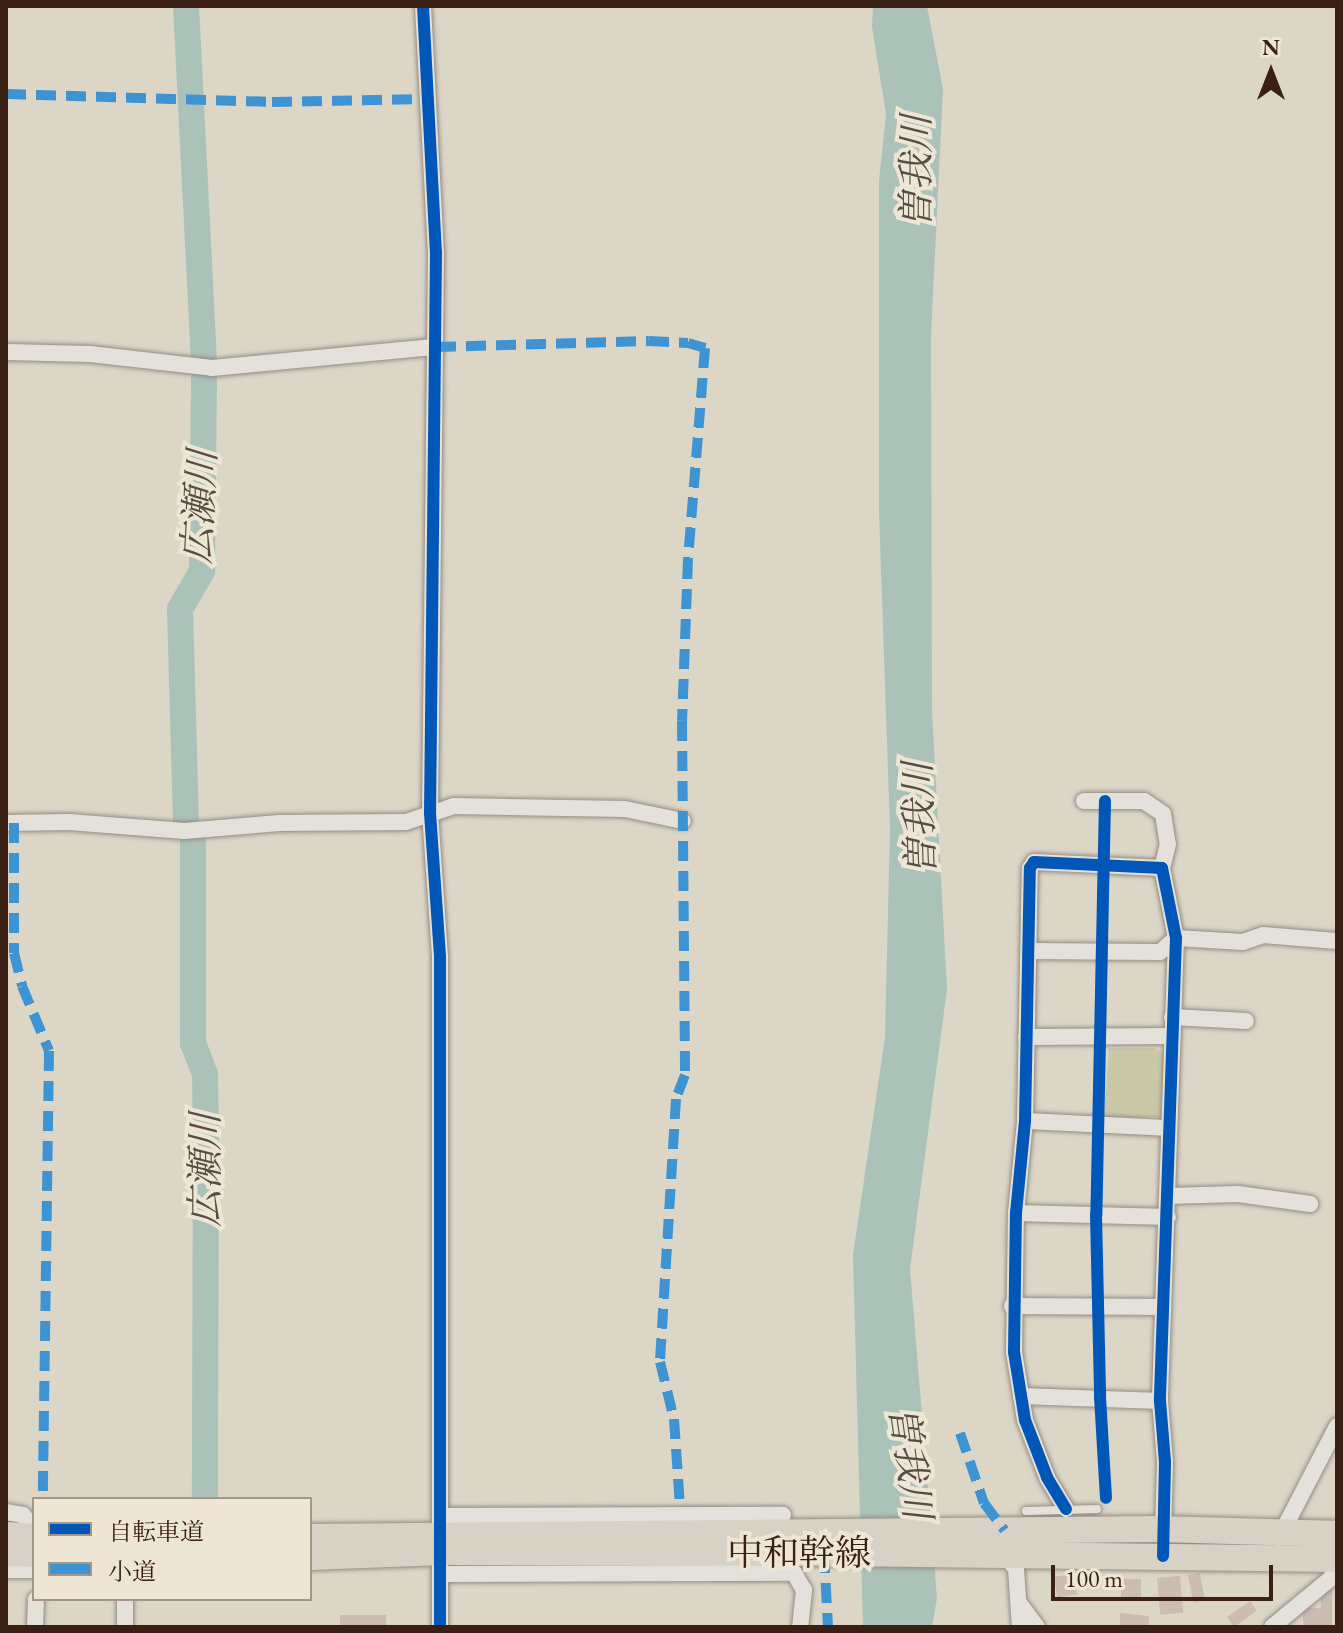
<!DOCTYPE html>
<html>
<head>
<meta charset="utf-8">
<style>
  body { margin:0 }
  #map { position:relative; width:1343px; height:1633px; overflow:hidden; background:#dcd6c7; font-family:"EB Garamond","Noto Serif JP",serif }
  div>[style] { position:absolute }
  .green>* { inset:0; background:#cac9a7 }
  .water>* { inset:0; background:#abc2b9 }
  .river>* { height:26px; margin:-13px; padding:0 13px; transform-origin:13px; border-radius:13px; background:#abc2b9 }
  .building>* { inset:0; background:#cbbdb1; transform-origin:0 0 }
  .roads { filter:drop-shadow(0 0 2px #938c83) drop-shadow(0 0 2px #938c83) }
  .service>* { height:8px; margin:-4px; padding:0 4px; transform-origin:4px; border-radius:4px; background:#e4e1da }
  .minor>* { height:16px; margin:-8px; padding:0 8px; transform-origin:8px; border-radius:8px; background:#e4e1da }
  .primary>* { height:26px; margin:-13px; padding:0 13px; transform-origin:13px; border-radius:13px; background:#d8d1c5 }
  .quiet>* { height:10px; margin-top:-5px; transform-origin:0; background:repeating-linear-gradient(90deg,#3e94d3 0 20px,transparent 0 30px) }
  .cycleway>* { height:12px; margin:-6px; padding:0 6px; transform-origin:6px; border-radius:6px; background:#0057b8 }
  span { translate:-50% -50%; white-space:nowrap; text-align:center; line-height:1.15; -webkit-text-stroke:8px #eee6d5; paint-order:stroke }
  .street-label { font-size:36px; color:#3a1f14 }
  .water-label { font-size:38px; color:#564e44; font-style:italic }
  .frame { position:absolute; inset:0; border:8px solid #3a1f14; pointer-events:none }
  .legend { position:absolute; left:32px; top:1497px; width:280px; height:104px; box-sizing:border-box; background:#eee6d5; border:2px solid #a69688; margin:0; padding:10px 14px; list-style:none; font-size:24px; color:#3a1f14 }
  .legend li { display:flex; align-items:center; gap:16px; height:40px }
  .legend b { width:40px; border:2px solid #a69688 }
  .north { position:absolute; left:1231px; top:32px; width:80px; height:80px; -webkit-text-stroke:6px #eee6d5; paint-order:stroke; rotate:0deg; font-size:22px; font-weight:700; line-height:32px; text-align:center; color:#3a1f14 }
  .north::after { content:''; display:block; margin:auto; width:28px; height:36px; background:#3a1f14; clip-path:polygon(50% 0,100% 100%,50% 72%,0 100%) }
  .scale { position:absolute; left:1051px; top:1565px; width:222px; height:36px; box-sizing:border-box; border:4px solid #3a1f14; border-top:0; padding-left:10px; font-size:24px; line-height:28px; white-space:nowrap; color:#3a1f14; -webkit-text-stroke:6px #eee6d5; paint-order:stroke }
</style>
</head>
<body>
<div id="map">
  <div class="green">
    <i style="clip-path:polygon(1109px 1048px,1154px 1048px,1167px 1056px,1166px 1117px,1104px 1117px)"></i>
  </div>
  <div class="water">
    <i style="clip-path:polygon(873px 6px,927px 6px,943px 89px,931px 336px,932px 711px,947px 989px,910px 1269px,937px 1598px,932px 1627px,863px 1627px,853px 1255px,885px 1037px,890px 828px,879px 512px,879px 181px,886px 114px,872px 27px)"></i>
  </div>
  <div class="river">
    <i style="left:186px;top:6px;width:354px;rotate:87.1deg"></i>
    <i style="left:186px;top:824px;width:215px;rotate:-91.6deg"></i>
    <i style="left:180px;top:609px;width:44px;rotate:-59.9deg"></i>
    <i style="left:202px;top:571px;width:193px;rotate:-89.4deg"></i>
    <i style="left:193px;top:843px;width:200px;rotate:90deg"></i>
    <i style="left:193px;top:1043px;width:33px;rotate:69deg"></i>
    <i style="left:205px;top:1074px;width:76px;rotate:89.2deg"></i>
    <i style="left:206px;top:1150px;width:349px;rotate:90.2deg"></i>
  </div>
  <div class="building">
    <i style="left:1200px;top:1573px;width:28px;height:12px;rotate:80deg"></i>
    <i style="left:1074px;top:1574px;width:21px;height:20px;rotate:82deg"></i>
    <i style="left:1180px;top:1576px;width:37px;height:23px;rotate:85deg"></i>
    <i style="left:1121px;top:1579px;width:20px;height:19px"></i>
    <i style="clip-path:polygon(1321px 1588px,1332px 1588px,1332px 1627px,1303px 1627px,1303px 1608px,1321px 1608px)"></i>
    <i style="left:1250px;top:1601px;width:12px;height:28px;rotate:55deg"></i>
    <i style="clip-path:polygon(1120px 1613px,1149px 1616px,1149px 1626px,1120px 1626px)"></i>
    <i style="left:340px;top:1615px;width:46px;height:12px"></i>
  </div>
  <div class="roads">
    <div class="service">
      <i style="left:1026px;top:1511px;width:71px;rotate:-1.6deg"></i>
    </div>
    <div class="minor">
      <i style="left:423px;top:6px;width:246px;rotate:87deg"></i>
      <i style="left:436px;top:252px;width:561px;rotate:90.61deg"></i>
      <i style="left:430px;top:813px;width:144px;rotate:86deg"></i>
      <i style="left:440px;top:957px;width:670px;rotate:90deg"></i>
      <i style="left:6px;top:352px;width:84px;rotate:1.4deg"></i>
      <i style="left:90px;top:354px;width:123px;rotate:6.5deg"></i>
      <i style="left:212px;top:368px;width:225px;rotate:-5.4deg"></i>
      <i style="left:1084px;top:801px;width:60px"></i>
      <i style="left:1144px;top:801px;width:23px;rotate:34deg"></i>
      <i style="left:1163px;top:814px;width:30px;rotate:81deg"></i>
      <i style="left:1168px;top:844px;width:25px;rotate:104deg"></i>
      <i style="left:6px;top:823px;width:63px;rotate:-0.9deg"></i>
      <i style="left:69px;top:822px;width:116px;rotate:4.4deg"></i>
      <i style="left:185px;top:831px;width:94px;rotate:-4.9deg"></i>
      <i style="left:279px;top:823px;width:127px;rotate:-0.5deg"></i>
      <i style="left:406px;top:822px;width:51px;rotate:-18.4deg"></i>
      <i style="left:454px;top:806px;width:171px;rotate:1deg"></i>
      <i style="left:625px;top:809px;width:59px;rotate:11.7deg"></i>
      <i style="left:1029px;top:951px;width:131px;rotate:0.4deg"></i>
      <i style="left:1160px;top:952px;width:21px;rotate:-41deg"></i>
      <i style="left:1176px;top:938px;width:67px;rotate:3.4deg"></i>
      <i style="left:1243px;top:942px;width:21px;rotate:-19deg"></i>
      <i style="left:1263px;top:935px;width:74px;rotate:4.6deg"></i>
      <i style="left:1172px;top:1017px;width:74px;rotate:3.1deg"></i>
      <i style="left:1026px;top:1037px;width:145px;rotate:-0.4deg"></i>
      <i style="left:1025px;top:1121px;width:143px;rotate:2.8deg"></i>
      <i style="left:1168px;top:1196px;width:70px;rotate:-1.6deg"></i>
      <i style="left:1238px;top:1194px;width:73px;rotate:7.9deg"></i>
      <i style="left:1016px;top:1213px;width:152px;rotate:1.5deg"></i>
      <i style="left:1012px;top:1306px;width:151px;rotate:0.4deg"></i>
      <i style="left:1021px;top:1396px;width:139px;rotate:2.1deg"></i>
      <i style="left:1066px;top:1509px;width:37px;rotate:-121deg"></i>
      <i style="left:1047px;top:1477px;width:61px;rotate:-111.1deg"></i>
      <i style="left:1025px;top:1420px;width:69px;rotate:-99.2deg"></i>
      <i style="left:1014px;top:1352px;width:139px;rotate:-89.2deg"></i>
      <i style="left:1016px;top:1213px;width:92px;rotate:-84.4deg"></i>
      <i style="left:1025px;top:1121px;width:253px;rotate:-88.9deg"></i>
      <i style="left:1030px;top:868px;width:7px;rotate:-56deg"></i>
      <i style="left:1034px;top:862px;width:128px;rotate:2.7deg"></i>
      <i style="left:1162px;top:868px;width:71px;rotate:78.7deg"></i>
      <i style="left:1176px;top:938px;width:463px;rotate:92deg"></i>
      <i style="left:1160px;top:1401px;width:61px;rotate:85.3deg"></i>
      <i style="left:1165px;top:1462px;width:73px;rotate:91.6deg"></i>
      <i style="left:6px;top:1512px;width:17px;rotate:10deg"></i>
      <i style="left:23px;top:1515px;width:17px;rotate:50deg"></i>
      <i style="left:442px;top:1516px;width:341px;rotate:-0.2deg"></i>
      <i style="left:1279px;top:1538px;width:126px;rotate:-62.6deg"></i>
      <i style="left:1004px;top:1554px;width:19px;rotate:51deg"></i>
      <i style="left:1016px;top:1569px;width:58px;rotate:86.1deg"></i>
      <i style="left:6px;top:1570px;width:28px"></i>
      <i style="left:441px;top:1574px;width:353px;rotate:-0.2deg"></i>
      <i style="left:794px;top:1573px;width:20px;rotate:60deg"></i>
      <i style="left:804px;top:1590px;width:37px;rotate:96deg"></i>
      <i style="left:1019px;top:1603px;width:30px;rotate:53deg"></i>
      <i style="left:35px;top:1627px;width:28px;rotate:-88deg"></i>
      <i style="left:125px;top:1627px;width:28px;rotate:-90deg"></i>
      <i style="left:1272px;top:1627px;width:77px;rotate:-39.7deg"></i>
      <i style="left:1331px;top:1578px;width:15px;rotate:-67deg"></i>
    </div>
    <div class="primary">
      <i style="left:6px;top:1535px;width:28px;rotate:4deg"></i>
      <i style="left:310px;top:1537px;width:853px;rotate:-0.54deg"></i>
      <i style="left:1163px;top:1529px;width:174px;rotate:1.6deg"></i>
      <i style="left:6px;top:1553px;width:28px;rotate:2deg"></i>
      <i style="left:310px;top:1557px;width:132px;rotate:-2.2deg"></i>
      <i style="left:442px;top:1552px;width:393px;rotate:0.1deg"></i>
      <i style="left:835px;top:1553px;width:502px;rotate:0.68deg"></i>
    </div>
  </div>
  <div class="quiet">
    <i style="left:6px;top:94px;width:266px;rotate:1.7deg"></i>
    <i style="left:272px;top:102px;width:155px;rotate:-1.1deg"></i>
    <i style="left:436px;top:347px;width:213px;rotate:-1.6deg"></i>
    <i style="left:649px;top:341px;width:39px;rotate:3deg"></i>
    <i style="left:688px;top:343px;width:18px;rotate:16deg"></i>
    <i style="left:705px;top:348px;width:212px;rotate:94.6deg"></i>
    <i style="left:688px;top:559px;width:162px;rotate:92.1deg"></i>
    <i style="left:682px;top:721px;width:354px;rotate:89.5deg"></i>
    <i style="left:685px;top:1075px;width:26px;rotate:111deg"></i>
    <i style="left:676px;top:1099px;width:263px;rotate:93.5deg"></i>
    <i style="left:660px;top:1362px;width:59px;rotate:76.2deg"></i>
    <i style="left:674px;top:1419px;width:89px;rotate:86.1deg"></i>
    <i style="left:14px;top:823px;width:130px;rotate:90deg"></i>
    <i style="left:14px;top:953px;width:34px;rotate:76deg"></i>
    <i style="left:22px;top:986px;width:70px;rotate:67.4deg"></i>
    <i style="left:49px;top:1051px;width:448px;rotate:90.8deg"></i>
    <i style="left:960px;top:1433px;width:74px;rotate:71.1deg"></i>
    <i style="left:984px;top:1503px;width:34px;rotate:53deg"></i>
    <i style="left:824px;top:1553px;width:74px;rotate:86.9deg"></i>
  </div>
  <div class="cycleway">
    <i style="left:423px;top:6px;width:246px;rotate:87deg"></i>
    <i style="left:436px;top:252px;width:561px;rotate:90.61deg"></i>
    <i style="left:430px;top:813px;width:144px;rotate:86deg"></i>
    <i style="left:440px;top:957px;width:670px;rotate:90deg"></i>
    <i style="left:1105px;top:801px;width:414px;rotate:91.2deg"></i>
    <i style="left:1096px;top:1215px;width:182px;rotate:88.7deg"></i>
    <i style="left:1100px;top:1397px;width:101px;rotate:86.6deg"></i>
    <i style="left:1066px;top:1509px;width:37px;rotate:-121deg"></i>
    <i style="left:1047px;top:1477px;width:61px;rotate:-111.1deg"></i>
    <i style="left:1025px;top:1420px;width:69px;rotate:-99.2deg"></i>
    <i style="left:1014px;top:1352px;width:139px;rotate:-89.2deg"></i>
    <i style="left:1016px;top:1213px;width:92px;rotate:-84.4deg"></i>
    <i style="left:1025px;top:1121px;width:253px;rotate:-88.9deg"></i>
    <i style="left:1030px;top:868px;width:7px;rotate:-56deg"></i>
    <i style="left:1034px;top:862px;width:128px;rotate:2.7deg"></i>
    <i style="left:1162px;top:868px;width:71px;rotate:78.7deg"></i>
    <i style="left:1176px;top:938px;width:463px;rotate:92deg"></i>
    <i style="left:1160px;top:1401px;width:61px;rotate:85.3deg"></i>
    <i style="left:1165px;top:1462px;width:94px;rotate:91.2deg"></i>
  </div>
  <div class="street-label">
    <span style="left:799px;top:1553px">中和幹線</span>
  </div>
  <div class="water-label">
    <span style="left:916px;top:172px;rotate:-90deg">曽我川</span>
    <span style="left:199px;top:507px;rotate:-87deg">広瀬川</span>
    <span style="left:919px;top:819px;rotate:-92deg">曽我川</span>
    <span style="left:205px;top:1170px;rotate:-90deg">広瀬川</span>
    <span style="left:911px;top:1462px;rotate:82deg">曽我川</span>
  </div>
  <div class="frame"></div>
  <ul class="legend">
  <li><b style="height:10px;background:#0057b8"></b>自転車道</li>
  <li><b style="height:10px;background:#3e94d3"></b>小道</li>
  </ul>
  <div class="north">N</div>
  <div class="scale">100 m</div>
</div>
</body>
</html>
